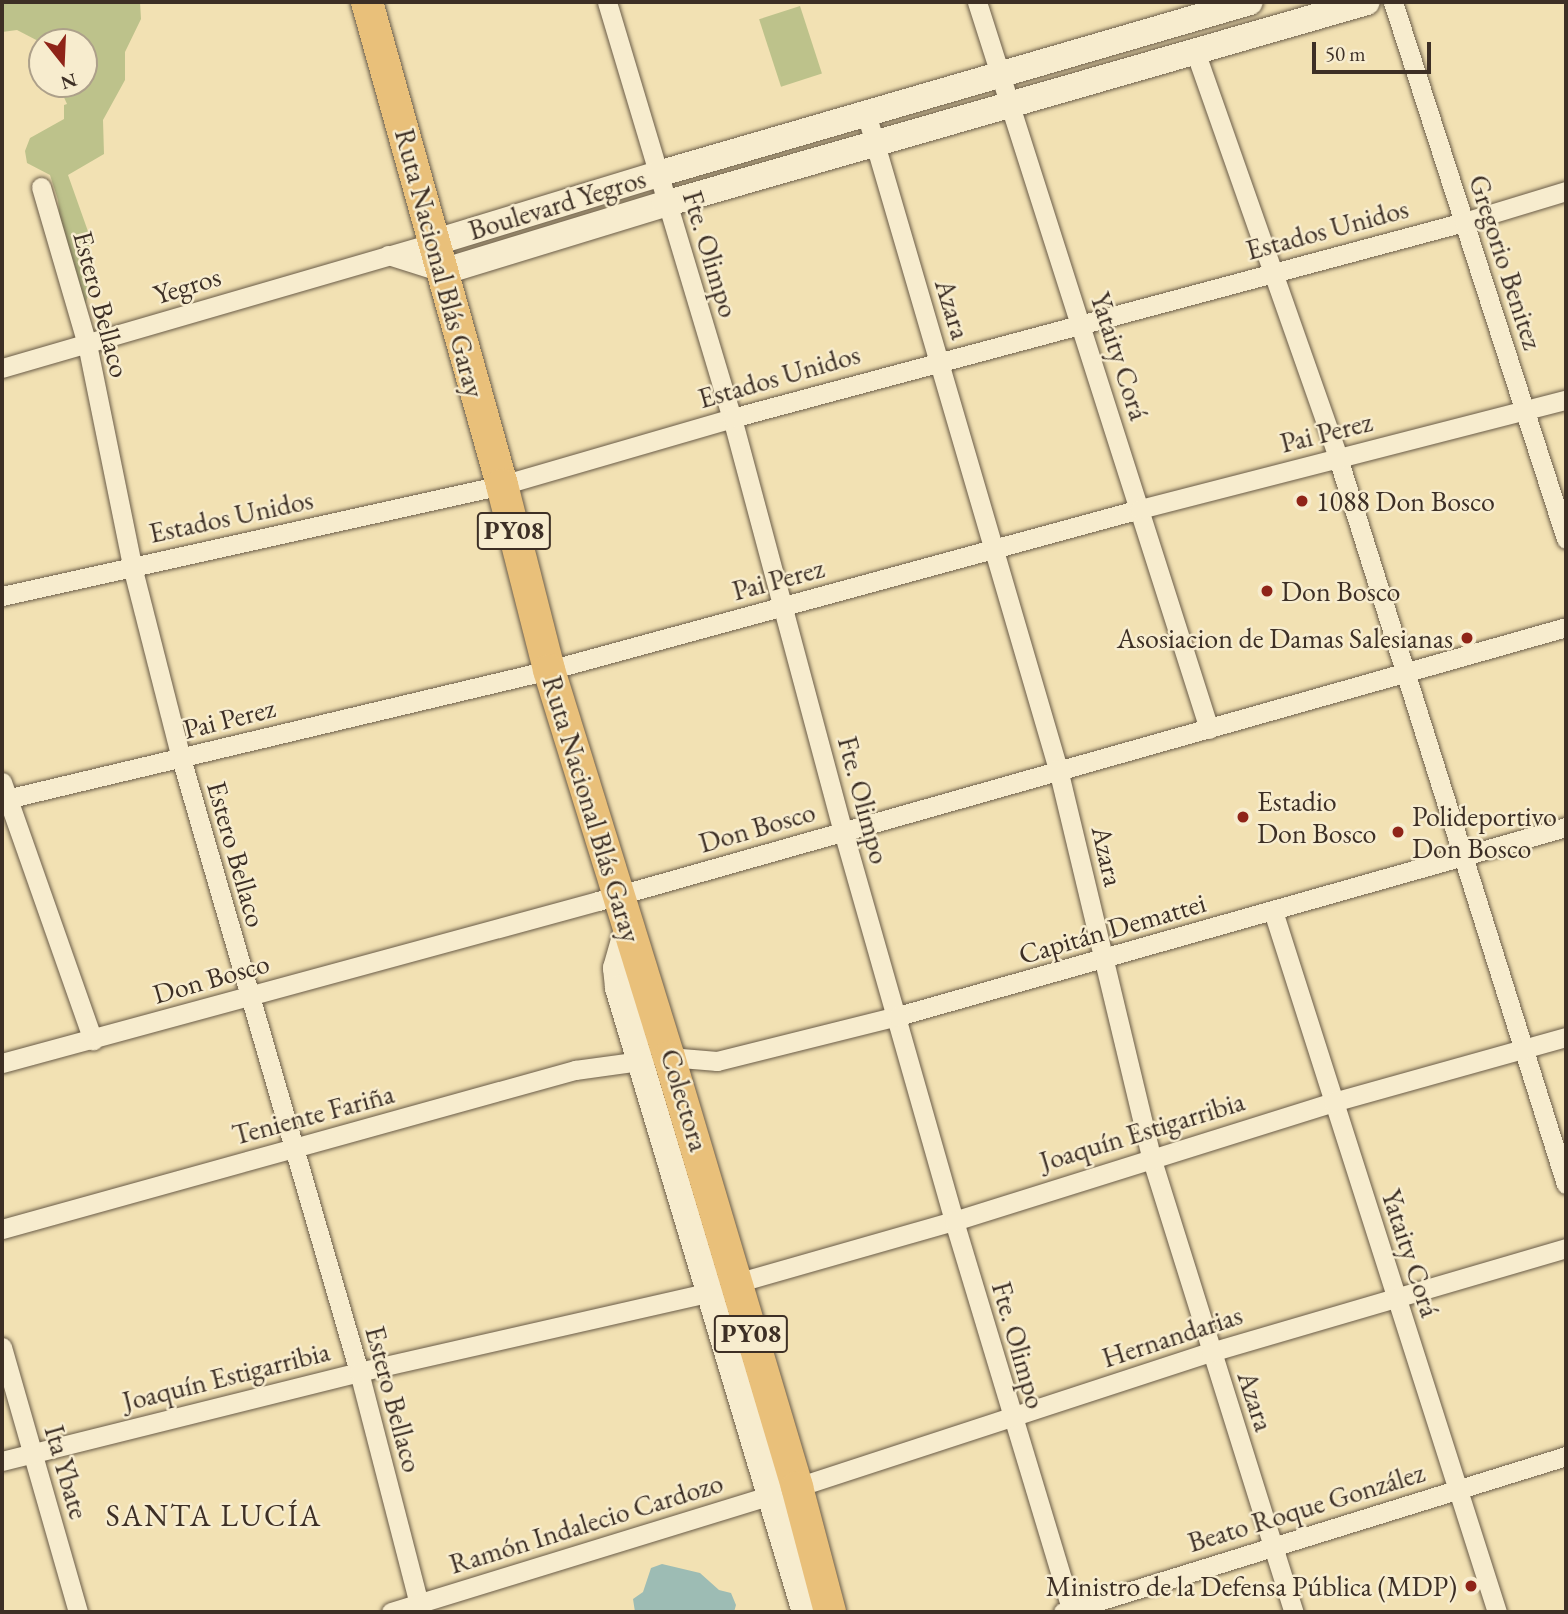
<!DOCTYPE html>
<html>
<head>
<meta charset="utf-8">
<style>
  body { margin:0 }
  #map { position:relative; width:1568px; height:1614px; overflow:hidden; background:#f2e1b3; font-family:"EB Garamond",serif }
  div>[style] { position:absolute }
  .green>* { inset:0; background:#bdc28b; transform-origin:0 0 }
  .water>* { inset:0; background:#9dbcb4 }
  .roads { filter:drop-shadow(0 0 2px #6a5c48) drop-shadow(0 0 2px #6a5c48) }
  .minor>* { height:19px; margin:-9.5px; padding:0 9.5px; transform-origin:9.5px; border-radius:9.5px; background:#f7ecce }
  .secondary>* { height:26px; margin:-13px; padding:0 13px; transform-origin:13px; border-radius:13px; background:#f7ecce }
  .trunk>* { height:32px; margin:-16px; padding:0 16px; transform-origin:16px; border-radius:16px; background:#e9c07a }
  .dots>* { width:19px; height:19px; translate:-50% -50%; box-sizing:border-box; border:4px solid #f7ecce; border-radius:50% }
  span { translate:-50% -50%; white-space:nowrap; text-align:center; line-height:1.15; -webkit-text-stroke:5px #f7ecce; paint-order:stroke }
  .shield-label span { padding:2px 5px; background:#f7ecce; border:2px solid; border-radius:5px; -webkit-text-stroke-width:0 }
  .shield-label { font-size:26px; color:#3d2f25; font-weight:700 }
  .street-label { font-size:28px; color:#3d2f25 }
  .poi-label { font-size:28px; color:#3d2f25 }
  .left { translate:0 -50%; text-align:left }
  .right { translate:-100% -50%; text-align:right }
  .neighbourhood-label { font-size:30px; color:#3d2f25; letter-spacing:2px }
  .frame { position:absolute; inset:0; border:4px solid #3d2f25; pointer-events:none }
  .north { position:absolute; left:28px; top:28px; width:70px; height:70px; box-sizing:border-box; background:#f7ecce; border:2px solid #ada08a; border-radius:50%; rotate:162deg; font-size:19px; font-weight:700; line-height:28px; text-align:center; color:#3d2f25 }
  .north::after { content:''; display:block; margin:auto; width:24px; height:32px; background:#8f2418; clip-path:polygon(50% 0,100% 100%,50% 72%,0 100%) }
  .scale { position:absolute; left:1312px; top:42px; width:119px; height:32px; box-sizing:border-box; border:4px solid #3d2f25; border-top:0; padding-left:9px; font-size:21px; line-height:24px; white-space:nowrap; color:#3d2f25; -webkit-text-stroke:5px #f7ecce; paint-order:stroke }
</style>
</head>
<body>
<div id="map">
  <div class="green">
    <i style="clip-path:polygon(2px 2px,140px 2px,141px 19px,125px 52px,125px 80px,103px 120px,104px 154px,68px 175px,90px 237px,89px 292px,85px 305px,62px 242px,58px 200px,50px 175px,27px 163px,25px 151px,30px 138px,64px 119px,64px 105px,67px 104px,58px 84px,84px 84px,84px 42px,42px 43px,17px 30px,2px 32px)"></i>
    <i style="left:800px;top:6px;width:71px;height:43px;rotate:72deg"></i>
  </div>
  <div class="water">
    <i style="clip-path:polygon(662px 1564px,700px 1573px,719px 1590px,731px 1593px,736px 1605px,734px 1612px,635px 1612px,633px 1599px,643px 1592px,651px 1568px)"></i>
  </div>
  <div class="roads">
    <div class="minor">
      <i style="left:607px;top:2px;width:434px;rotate:73.3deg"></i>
      <i style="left:732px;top:418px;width:428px;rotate:75deg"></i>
      <i style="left:843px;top:831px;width:405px;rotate:74.1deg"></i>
      <i style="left:954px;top:1221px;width:408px;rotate:73.2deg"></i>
      <i style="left:977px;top:2px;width:763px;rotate:72.3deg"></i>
      <i style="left:1393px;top:2px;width:564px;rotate:72.14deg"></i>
      <i style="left:1195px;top:51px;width:431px;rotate:70.6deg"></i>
      <i style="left:1338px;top:458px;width:761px;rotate:72.57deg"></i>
      <i style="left:866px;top:113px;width:684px;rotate:73.69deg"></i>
      <i style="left:1058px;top:769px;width:399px;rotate:76.5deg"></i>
      <i style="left:1151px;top:1157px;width:477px;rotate:72.6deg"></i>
      <i style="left:41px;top:187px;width:164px;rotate:73.7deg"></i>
      <i style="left:87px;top:344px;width:227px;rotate:78.5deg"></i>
      <i style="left:132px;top:566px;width:198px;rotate:75.7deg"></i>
      <i style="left:181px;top:758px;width:639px;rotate:73.83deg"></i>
      <i style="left:359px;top:1372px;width:248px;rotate:75.5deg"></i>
      <i style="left:388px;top:255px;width:57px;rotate:17.5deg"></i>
      <i style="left:2px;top:368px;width:452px;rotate:-16.2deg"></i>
      <i style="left:2px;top:596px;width:512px;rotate:-12.52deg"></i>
      <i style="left:502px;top:485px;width:240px;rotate:-16.2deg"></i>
      <i style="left:732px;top:418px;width:758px;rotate:-14.99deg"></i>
      <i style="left:1464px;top:222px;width:107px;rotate:-16.9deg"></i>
      <i style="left:2px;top:782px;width:274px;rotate:70.6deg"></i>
      <i style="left:2px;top:800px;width:562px;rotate:-13.37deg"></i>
      <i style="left:549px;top:670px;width:613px;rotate:-15.24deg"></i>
      <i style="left:1140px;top:509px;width:440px;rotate:-14.4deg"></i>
      <i style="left:1273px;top:911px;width:736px;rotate:72.28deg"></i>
      <i style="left:669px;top:1057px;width:48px;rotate:4.8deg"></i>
      <i style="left:717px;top:1061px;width:187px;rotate:-14deg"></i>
      <i style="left:898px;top:1016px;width:694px;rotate:-15.8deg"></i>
      <i style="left:2px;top:1063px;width:618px;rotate:-15.21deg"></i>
      <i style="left:598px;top:901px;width:1006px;rotate:-15.8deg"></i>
      <i style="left:2px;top:1229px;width:595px;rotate:-15.51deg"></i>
      <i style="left:575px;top:1070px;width:67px;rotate:-7.8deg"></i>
      <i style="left:736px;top:1283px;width:227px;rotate:-15.9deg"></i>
      <i style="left:954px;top:1221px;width:397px;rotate:-17.4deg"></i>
      <i style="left:1333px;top:1102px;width:242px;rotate:-15.6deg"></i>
      <i style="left:2px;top:1347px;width:276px;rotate:74deg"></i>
      <i style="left:2px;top:1461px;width:368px;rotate:-14deg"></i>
      <i style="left:359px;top:1372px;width:360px;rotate:-12.8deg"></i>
      <i style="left:391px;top:1612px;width:425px;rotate:-17.1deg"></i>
      <i style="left:797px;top:1487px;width:435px;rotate:-18.1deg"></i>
      <i style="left:1211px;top:1352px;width:370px;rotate:-16.3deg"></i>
      <i style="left:1063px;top:1612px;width:527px;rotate:-17.23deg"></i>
    </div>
    <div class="secondary">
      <i style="left:436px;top:242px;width:232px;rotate:-17deg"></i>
      <i style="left:658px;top:174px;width:616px;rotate:-16.2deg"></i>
      <i style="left:442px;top:272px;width:233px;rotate:-17deg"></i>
      <i style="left:665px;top:204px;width:730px;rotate:-16.05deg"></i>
      <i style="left:628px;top:926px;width:44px;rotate:105.9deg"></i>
      <i style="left:616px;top:968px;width:20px;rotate:84deg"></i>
      <i style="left:618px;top:988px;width:651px;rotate:73.32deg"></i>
    </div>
    <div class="trunk">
      <i style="left:367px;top:2px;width:502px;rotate:74.38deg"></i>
      <i style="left:502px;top:485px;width:191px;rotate:75.7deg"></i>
      <i style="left:549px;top:670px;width:405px;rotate:72.8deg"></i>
      <i style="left:669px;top:1057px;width:449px;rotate:73.4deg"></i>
      <i style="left:797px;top:1487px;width:129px;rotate:75.2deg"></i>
    </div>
  </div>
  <div class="dots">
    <i style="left:1302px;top:501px;background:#8f2418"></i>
    <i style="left:1267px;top:591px;background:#8f2418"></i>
    <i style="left:1467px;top:638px;background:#8f2418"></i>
    <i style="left:1243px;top:817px;background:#8f2418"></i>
    <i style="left:1398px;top:832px;background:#8f2418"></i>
    <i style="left:1471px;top:1586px;background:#8f2418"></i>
  </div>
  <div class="shield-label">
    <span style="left:514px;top:531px">PY08</span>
    <span style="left:751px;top:1334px">PY08</span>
  </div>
  <div class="street-label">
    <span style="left:557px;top:204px;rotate:-17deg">Boulevard Yegros</span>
    <span style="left:1327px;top:229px;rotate:-15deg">Estados Unidos</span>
    <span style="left:711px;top:254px;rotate:73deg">Fte. Olimpo</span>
    <span style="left:1506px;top:262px;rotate:72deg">Gregorio Benitez</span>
    <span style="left:440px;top:263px;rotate:75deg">Ruta Nacional Blás Garay</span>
    <span style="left:187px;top:285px;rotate:-17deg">Yegros</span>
    <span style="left:102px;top:304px;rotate:75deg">Estero Bellaco</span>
    <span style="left:953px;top:309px;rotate:73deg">Azara</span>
    <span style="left:1120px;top:356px;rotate:72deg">Yataity Corá</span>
    <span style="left:779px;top:376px;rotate:-16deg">Estados Unidos</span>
    <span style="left:1326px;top:432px;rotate:-14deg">Pai Perez</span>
    <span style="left:231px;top:516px;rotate:-12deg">Estados Unidos</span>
    <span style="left:778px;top:579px;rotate:-15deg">Pai Perez</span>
    <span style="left:229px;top:718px;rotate:-14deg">Pai Perez</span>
    <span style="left:864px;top:800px;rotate:75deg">Fte. Olimpo</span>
    <span style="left:592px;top:809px;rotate:73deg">Ruta Nacional Blás Garay</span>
    <span style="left:757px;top:827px;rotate:-16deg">Don Bosco</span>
    <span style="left:237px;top:854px;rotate:74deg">Estero Bellaco</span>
    <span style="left:1108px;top:856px;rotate:77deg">Azara</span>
    <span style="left:1112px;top:928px;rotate:-16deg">Capitán Demattei</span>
    <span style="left:211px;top:978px;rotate:-16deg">Don Bosco</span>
    <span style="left:685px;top:1100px;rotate:73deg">Colectora</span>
    <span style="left:313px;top:1114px;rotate:-15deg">Teniente Fariña</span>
    <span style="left:1142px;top:1131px;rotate:-17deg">Joaquín Estigarribia</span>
    <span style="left:1411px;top:1253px;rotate:72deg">Yataity Corá</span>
    <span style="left:1172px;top:1336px;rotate:-18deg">Hernandarias</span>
    <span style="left:1019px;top:1345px;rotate:74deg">Fte. Olimpo</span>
    <span style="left:226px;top:1376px;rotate:-14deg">Joaquín Estigarribia</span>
    <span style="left:394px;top:1399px;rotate:75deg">Estero Bellaco</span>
    <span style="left:1256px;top:1401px;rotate:72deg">Azara</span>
    <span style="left:67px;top:1472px;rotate:74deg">Ita Ybate</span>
    <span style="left:1306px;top:1507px;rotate:-17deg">Beato Roque González</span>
    <span style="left:586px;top:1523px;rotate:-17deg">Ramón Indalecio Cardozo</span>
  </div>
  <div class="poi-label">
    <span class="left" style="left:1316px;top:501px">1088 Don Bosco</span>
    <span class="left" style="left:1281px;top:591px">Don Bosco</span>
    <span class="right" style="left:1453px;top:638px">Asosiacion de Damas Salesianas</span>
    <span class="left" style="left:1257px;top:817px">Estadio<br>Don Bosco</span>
    <span class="left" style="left:1412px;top:832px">Polideportivo<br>Don Bosco</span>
    <span class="right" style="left:1457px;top:1586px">Ministro de la Defensa Pública (MDP)</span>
  </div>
  <div class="neighbourhood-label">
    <span style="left:214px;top:1516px">SANTA LUCÍA</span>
  </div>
  <div class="frame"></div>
  <div class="north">N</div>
  <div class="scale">50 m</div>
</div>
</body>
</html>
